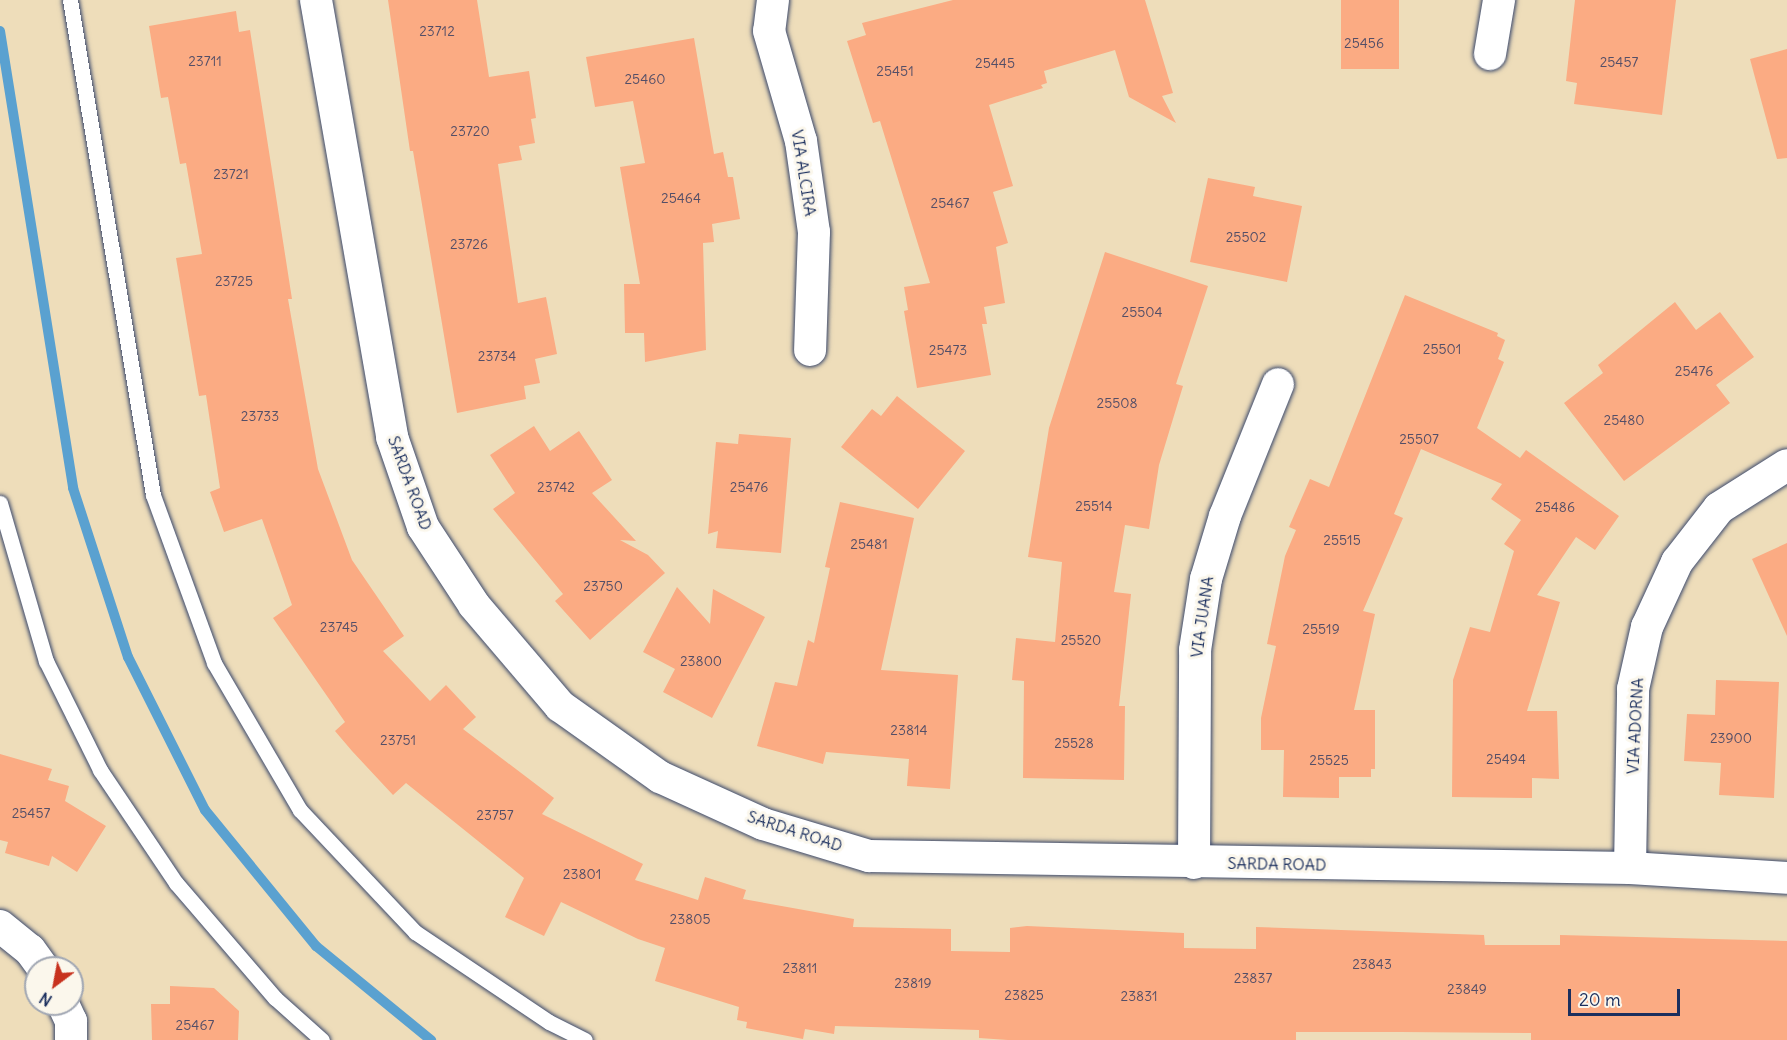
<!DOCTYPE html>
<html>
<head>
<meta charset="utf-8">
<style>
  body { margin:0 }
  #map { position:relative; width:1787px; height:1040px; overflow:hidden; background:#eeddba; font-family:Delius,sans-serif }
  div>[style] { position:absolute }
  .stream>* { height:10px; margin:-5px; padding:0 5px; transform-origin:5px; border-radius:5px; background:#5aa1d0 }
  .building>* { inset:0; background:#fbab83; transform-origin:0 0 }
  .roads { filter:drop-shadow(0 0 2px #3b496c) drop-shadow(0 0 2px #3b496c) }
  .service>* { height:15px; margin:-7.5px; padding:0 7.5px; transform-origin:7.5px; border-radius:7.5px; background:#fff }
  .minor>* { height:32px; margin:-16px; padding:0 16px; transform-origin:16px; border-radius:16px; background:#fff }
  span { translate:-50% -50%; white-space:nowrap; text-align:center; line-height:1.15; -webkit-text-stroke:6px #fbf7ec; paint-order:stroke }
  .number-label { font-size:14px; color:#534e67 }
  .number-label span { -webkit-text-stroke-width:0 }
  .street-label { font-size:16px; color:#1b2f5e }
  .north { position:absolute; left:24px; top:956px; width:60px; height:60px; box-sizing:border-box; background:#fbf7ec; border:2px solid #a1a7b3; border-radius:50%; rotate:212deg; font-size:16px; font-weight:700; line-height:24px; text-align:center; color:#1b2f5e }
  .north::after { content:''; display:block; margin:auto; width:21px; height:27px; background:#c8321e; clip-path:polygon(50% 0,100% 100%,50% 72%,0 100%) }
  .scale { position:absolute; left:1568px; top:989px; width:112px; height:27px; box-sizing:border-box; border:3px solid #1b2f5e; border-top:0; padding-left:8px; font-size:18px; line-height:21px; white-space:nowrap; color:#1b2f5e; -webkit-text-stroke:4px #fbf7ec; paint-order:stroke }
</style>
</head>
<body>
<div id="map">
  <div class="stream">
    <i style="left:0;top:31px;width:463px;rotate:80.9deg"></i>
    <i style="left:73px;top:488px;width:178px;rotate:72deg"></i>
    <i style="left:128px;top:657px;width:171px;rotate:63.3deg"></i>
    <i style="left:205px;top:810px;width:176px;rotate:50.8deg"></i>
    <i style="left:316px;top:946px;width:149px;rotate:39.3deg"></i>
  </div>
  <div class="building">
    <i style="clip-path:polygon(388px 0,477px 0,489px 77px,529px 71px,536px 118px,531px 119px,535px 143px,519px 146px,522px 160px,498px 164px,518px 303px,546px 297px,557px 354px,535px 359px,540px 383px,524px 386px,526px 399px,457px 413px,413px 151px,410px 151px)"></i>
    <i style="clip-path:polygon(953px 0,1145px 0,1173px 93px,1162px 96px,1176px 123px,1129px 97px,1115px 50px,1044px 71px,1047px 83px,1041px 85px,1043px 88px,989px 105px,1013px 186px,993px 192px,1008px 243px,996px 247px,1005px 303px,984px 307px,987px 324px,982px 324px,991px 375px,917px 388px,904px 311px,908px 310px,904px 287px,930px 283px,880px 121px,873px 123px,847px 41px,866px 35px,862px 23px)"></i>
    <i style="left:1341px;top:0;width:58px;height:69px"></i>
    <i style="clip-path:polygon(1575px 0,1676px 0,1662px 115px,1574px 104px,1577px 83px,1566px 81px)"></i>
    <i style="clip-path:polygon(236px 11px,239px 32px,250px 30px,292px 299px,288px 299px,318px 469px,352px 560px,404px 636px,383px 651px,430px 701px,446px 685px,476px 717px,463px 729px,554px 798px,542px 814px,643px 864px,635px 880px,698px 900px,705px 877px,746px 890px,743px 899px,854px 919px,853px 927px,951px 929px,951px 951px,1010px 952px,1010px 928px,1027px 926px,1184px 933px,1184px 948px,1256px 949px,1256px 927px,1484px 935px,1485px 945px,1560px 945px,1560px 935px,1787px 941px,1787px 1040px,1531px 1040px,1531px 1033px,1400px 1032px,1296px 1032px,1296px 1040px,1008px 1040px,979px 1038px,979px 1030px,835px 1026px,834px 1034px,805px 1029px,803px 1039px,746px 1028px,747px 1022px,737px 1020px,739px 1007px,655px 981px,665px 948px,638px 939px,561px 902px,544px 936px,505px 917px,524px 878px,406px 783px,393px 795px,352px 751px,335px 731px,345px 722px,273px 618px,292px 605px,262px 519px,224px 532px,210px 492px,220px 488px,206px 395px,199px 396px,176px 258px,202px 254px,186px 163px,180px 164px,168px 97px,161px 98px,149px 26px)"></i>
    <i style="clip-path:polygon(694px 38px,714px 154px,723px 152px,728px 177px,733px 177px,740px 219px,712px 224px,714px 242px,703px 243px,706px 350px,645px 362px,644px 333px,625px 333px,624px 284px,640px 284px,620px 167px,645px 163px,633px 101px,595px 107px,586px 57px)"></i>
    <i style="clip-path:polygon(1787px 49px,1787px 158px,1777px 159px,1750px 59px)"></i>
    <i style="clip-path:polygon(1208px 178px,1255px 187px,1253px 196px,1302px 206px,1287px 282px,1190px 262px)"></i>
    <i style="clip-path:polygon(1105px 252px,1208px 286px,1176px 384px,1183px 386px,1159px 465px,1149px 529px,1125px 525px,1114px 592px,1131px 594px,1119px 706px,1125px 706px,1124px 780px,1023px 778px,1024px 681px,1012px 680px,1016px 638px,1055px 642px,1062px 562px,1028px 557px,1049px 428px)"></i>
    <i style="clip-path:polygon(1405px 295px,1498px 333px,1497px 336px,1505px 340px,1498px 359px,1504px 362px,1477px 428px,1520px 458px,1526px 450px,1619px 516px,1595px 550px,1576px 537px,1537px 595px,1560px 602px,1527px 711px,1557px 711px,1559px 779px,1532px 778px,1532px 798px,1452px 797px,1453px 680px,1470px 627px,1490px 632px,1514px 551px,1504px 544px,1521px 520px,1491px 499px,1502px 484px,1421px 449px,1394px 514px,1403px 518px,1363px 611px,1375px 614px,1354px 710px,1375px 710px,1375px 769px,1371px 769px,1371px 777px,1339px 777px,1339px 798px,1283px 797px,1284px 750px,1261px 750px,1261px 718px,1276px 646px,1267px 644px,1285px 556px,1296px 530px,1289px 527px,1310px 479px,1329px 487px)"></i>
    <i style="clip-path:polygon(1675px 302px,1696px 330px,1720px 312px,1754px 357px,1716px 385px,1730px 403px,1624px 481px,1564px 403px,1603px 373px,1598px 365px)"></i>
    <i style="clip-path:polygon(897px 396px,965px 451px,918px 509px,841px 447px,872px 409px,881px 416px)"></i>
    <i style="clip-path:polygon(534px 426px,550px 451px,579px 431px,612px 480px,592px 493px,636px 541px,620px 540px,648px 555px,665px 573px,590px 640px,555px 601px,563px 594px,493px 509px,515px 493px,490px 455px)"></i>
    <i style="clip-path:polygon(739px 434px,791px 438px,781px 553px,716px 548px,718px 531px,708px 534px,716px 442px,738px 444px)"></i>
    <i style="clip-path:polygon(840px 502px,914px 518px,881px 670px,958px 675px,950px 789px,907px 786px,909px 759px,826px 752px,823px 764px,757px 746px,775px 682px,797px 686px,808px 640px,814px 643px,830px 568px,825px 567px)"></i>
    <i style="clip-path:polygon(1787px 543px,1787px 636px,1752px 559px)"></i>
    <i style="clip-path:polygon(677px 587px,710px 624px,713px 589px,765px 617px,712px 718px,663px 692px,675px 669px,643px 652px)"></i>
    <i style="clip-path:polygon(1716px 680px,1779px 682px,1774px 798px,1719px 795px,1721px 763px,1684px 761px,1687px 714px,1715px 715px)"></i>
    <i style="clip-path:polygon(0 754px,52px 769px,48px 780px,69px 786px,65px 801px,106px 826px,77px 872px,52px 856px,49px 866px,5px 853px,8px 842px,0 840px)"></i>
    <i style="clip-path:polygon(170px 986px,214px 988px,239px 1011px,238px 1040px,152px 1040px,151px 1004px,170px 1004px)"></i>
  </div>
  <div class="roads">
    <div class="service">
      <i style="left:70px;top:0;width:502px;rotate:80.48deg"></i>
      <i style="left:153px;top:495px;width:179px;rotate:70deg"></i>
      <i style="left:214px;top:663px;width:170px;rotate:59.7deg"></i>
      <i style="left:300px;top:810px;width:168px;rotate:46.7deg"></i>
      <i style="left:415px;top:932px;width:161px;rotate:33.9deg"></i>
      <i style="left:549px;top:1022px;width:40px;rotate:26.6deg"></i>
      <i style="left:0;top:503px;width:165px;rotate:73.8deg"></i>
      <i style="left:46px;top:661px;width:122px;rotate:63.6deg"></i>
      <i style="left:100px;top:770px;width:136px;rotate:56.1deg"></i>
      <i style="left:176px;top:883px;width:152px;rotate:49.3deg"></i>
      <i style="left:275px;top:998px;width:63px;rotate:41.8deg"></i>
    </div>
    <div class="minor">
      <i style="left:316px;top:0;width:444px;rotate:80.1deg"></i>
      <i style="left:392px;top:437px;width:95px;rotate:71deg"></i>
      <i style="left:423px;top:527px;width:93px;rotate:56.8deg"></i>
      <i style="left:474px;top:605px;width:133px;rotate:49.6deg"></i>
      <i style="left:560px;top:706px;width:123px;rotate:35.4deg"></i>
      <i style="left:660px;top:777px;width:113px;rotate:24.5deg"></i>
      <i style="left:763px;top:824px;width:111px;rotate:16.8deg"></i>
      <i style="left:869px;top:856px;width:761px;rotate:0.9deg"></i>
      <i style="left:1630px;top:868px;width:157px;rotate:3.6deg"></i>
      <i style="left:773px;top:0;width:31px;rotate:97deg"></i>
      <i style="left:769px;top:31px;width:115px;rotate:73.8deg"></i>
      <i style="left:801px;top:141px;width:92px;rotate:81.9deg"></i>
      <i style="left:814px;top:232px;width:118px;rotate:91.9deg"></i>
      <i style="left:1490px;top:54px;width:55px;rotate:-80.5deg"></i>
      <i style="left:1194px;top:863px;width:213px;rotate:-89.7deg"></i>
      <i style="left:1195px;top:650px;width:72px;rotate:-81.2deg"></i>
      <i style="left:1206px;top:579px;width:66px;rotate:-73.2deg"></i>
      <i style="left:1225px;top:516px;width:142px;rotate:-68.1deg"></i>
      <i style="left:1630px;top:868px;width:179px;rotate:-89deg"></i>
      <i style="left:1633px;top:689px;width:64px;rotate:-77.3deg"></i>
      <i style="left:1647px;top:627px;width:72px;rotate:-65.2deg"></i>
      <i style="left:1677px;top:562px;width:68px;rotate:-52.1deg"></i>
      <i style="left:1719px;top:508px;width:80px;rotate:-32.3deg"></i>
      <i style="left:0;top:926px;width:38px;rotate:39deg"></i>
      <i style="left:30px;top:950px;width:22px;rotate:54deg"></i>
      <i style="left:63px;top:1004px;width:19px;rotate:65deg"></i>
      <i style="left:71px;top:1021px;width:19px;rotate:90deg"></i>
    </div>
  </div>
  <div class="number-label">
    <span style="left:437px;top:31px">23712</span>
    <span style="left:1364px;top:43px">25456</span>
    <span style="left:205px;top:61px">23711</span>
    <span style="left:1619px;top:62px">25457</span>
    <span style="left:995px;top:63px">25445</span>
    <span style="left:895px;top:71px">25451</span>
    <span style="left:645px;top:79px">25460</span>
    <span style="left:470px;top:131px">23720</span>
    <span style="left:231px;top:174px">23721</span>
    <span style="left:681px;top:198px">25464</span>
    <span style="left:950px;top:203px">25467</span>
    <span style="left:1246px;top:237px">25502</span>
    <span style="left:469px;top:244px">23726</span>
    <span style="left:234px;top:281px">23725</span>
    <span style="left:1142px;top:312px">25504</span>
    <span style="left:1442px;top:349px">25501</span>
    <span style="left:948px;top:350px">25473</span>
    <span style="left:497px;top:356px">23734</span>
    <span style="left:1694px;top:371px">25476</span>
    <span style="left:1117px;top:403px">25508</span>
    <span style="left:260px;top:416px">23733</span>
    <span style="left:1624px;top:420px">25480</span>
    <span style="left:1419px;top:439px">25507</span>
    <span style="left:556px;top:487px">23742</span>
    <span style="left:749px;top:487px">25476</span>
    <span style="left:1094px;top:506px">25514</span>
    <span style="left:1555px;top:507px">25486</span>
    <span style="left:1342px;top:540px">25515</span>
    <span style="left:869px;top:544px">25481</span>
    <span style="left:603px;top:586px">23750</span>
    <span style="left:339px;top:627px">23745</span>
    <span style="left:1321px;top:629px">25519</span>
    <span style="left:1081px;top:640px">25520</span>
    <span style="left:701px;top:661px">23800</span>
    <span style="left:909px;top:730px">23814</span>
    <span style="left:1731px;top:738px">23900</span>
    <span style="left:398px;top:740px">23751</span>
    <span style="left:1074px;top:743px">25528</span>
    <span style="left:1506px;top:759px">25494</span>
    <span style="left:1329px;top:760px">25525</span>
    <span style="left:31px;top:813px">25457</span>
    <span style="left:495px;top:815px">23757</span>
    <span style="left:582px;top:874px">23801</span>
    <span style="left:690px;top:919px">23805</span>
    <span style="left:1372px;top:964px">23843</span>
    <span style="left:800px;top:968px">23811</span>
    <span style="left:1253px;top:978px">23837</span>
    <span style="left:913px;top:983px">23819</span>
    <span style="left:1467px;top:989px">23849</span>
    <span style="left:1024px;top:995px">23825</span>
    <span style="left:1139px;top:996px">23831</span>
    <span style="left:195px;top:1025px">25467</span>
  </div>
  <div class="street-label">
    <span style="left:804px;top:173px;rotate:81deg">VIA ALCIRA</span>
    <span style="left:410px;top:483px;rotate:70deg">SARDA ROAD</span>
    <span style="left:1202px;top:617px;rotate:-82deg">VIA JUANA</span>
    <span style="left:1635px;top:726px;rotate:-87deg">VIA ADORNA</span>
    <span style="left:795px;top:831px;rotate:18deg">SARDA ROAD</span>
    <span style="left:1277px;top:864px;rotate:1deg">SARDA ROAD</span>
  </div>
  <div class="north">N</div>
  <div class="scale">20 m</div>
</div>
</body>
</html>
